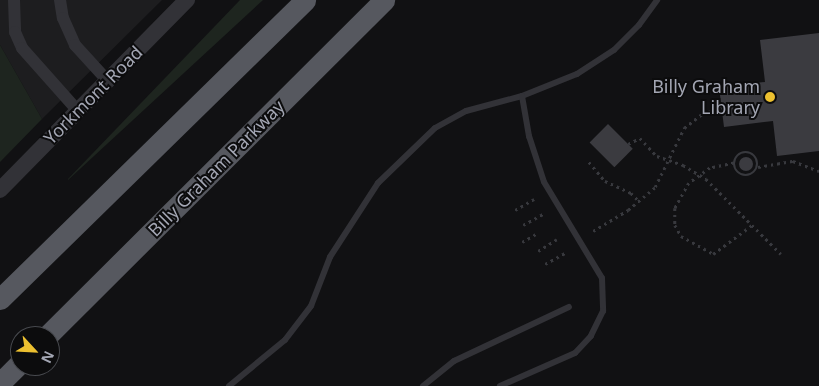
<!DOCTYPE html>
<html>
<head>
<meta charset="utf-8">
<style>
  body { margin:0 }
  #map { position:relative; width:819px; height:386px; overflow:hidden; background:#111113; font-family:"Noto Sans",sans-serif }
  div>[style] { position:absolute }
  .built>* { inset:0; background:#1d1d1f }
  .green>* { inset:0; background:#1e251f }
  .building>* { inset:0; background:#3b3b40; transform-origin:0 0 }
  .round { border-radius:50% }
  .path>* { height:2.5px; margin-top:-1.25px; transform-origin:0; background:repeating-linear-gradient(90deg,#38393e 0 2.5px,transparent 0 6.5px) }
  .path>.ring { margin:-1.25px; padding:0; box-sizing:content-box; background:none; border:2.5px solid #38393e; border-radius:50% }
  .service>* { height:6px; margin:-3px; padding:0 3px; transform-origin:3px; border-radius:3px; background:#323237 }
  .minor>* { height:12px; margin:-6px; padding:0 6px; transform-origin:6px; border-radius:6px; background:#323237 }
  .tertiary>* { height:16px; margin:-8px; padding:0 8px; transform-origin:8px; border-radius:8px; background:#323237 }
  .trunk>* { height:21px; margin:-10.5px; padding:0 10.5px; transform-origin:10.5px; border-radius:10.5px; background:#56585f }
  .dots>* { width:14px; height:14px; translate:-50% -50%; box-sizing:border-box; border:2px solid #0c0c0d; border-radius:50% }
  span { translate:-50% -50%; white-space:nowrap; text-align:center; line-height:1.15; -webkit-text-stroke:4px #0c0c0d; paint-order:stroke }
  .poi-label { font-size:18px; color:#a3a6b3 }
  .right { translate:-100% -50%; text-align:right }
  .street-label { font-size:18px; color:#a3a6b3 }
  .north { position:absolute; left:10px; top:326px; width:50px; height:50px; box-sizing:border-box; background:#0c0c0d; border:1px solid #484a4f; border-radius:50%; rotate:115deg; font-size:14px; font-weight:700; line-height:20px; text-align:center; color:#a3a6b3 }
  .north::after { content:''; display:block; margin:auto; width:18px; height:22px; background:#ecc030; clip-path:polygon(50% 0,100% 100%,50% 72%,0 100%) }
</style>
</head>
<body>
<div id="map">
  <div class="built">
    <i style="clip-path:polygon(0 0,162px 0,42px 119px,0 45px)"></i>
  </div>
  <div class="green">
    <i style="clip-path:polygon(240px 0,263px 0,68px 180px,68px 179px)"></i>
    <i style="clip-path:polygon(0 45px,42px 119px,0 162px)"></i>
  </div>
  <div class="building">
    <i style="clip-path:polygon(819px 33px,819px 151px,777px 156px,773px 121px,724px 127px,719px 87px,765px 82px,760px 40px)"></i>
    <i style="left:608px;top:124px;width:35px;height:26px;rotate:45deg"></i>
    <i class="round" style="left:739px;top:157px;width:14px;height:14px"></i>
  </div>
  <div class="path">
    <i style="left:628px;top:144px;width:13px;rotate:-27deg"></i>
    <i style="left:640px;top:138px;width:25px;rotate:47deg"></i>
    <i style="left:657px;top:156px;width:28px;rotate:19deg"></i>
    <i style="left:683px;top:165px;width:27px;rotate:31deg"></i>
    <i style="left:706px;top:179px;width:106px;rotate:45deg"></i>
    <i class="ring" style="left:734px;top:152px;width:21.5px;height:21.5px"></i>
    <i style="left:589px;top:162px;width:25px;rotate:50deg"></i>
    <i style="left:605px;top:181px;width:29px;rotate:25deg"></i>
    <i style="left:631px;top:193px;width:11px;rotate:45deg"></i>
    <i style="left:734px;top:163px;width:25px;rotate:168deg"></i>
    <i style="left:710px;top:168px;width:26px;rotate:144deg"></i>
    <i style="left:689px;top:183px;width:29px;rotate:119deg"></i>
    <i style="left:675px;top:208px;width:17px;rotate:90deg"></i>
    <i style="left:675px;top:225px;width:13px;rotate:61deg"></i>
    <i style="left:681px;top:236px;width:37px;rotate:29deg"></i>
    <i style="left:713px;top:254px;width:49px;rotate:-36.6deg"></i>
    <i style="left:758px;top:167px;width:36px;rotate:-10deg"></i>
    <i style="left:793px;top:161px;width:28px;rotate:21deg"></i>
    <i style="left:515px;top:210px;width:22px;rotate:-30deg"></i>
    <i style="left:523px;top:225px;width:23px;rotate:-29deg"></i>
    <i style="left:593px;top:231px;width:41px;rotate:-31deg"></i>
    <i style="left:628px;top:210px;width:35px;rotate:-40deg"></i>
    <i style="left:655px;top:187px;width:66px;rotate:-63.8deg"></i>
    <i style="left:684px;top:128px;width:23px;rotate:-38deg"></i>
    <i style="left:702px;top:114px;width:21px;rotate:-19deg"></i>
    <i style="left:522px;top:242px;width:16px;rotate:-30deg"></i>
    <i style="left:538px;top:251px;width:22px;rotate:-32deg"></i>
    <i style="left:545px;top:264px;width:23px;rotate:-29deg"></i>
  </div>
  <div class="service">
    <i style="left:522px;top:96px;width:59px;rotate:-21.8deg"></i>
    <i style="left:577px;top:74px;width:44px;rotate:-33deg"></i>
    <i style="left:614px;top:50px;width:35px;rotate:-45deg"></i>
    <i style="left:639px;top:25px;width:31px;rotate:-54deg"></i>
    <i style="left:229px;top:386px;width:72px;rotate:-39.4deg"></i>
    <i style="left:285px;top:340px;width:43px;rotate:-52.6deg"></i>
    <i style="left:311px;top:306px;width:53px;rotate:-68.8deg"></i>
    <i style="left:330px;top:257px;width:88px;rotate:-57deg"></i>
    <i style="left:378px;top:183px;width:79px;rotate:-44deg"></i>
    <i style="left:435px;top:128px;width:35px;rotate:-29deg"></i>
    <i style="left:466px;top:111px;width:58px;rotate:-15deg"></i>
    <i style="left:522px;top:96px;width:41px;rotate:80.1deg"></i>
    <i style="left:529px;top:136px;width:48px;rotate:71.9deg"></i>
    <i style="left:544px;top:182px;width:112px;rotate:58.9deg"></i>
    <i style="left:602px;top:278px;width:33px;rotate:88deg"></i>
    <i style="left:603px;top:311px;width:28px;rotate:116deg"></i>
    <i style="left:591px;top:336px;width:23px;rotate:133deg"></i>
    <i style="left:575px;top:353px;width:82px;rotate:156.3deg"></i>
    <i style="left:423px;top:386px;width:40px;rotate:-39deg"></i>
    <i style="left:454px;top:361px;width:127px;rotate:-25.2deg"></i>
  </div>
  <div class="minor">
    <i style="left:14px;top:0;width:32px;rotate:88deg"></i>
    <i style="left:15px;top:32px;width:17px;rotate:66deg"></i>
    <i style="left:22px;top:48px;width:83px;rotate:48.4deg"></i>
    <i style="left:60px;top:0;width:18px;rotate:81deg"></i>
    <i style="left:63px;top:18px;width:30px;rotate:66deg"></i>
    <i style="left:75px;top:45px;width:47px;rotate:47.6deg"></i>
  </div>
  <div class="tertiary">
    <i style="left:0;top:190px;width:267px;rotate:-45.5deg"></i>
  </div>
  <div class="trunk">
    <i style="left:0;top:299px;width:427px;rotate:-44.4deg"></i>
    <i style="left:47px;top:336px;width:476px;rotate:-44.9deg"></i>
    <i style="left:0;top:383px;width:28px;rotate:-45deg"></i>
  </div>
  <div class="dots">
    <i style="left:770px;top:97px;background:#ecc030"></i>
  </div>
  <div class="poi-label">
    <span class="right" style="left:760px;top:97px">Billy Graham<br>Library</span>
  </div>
  <div class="street-label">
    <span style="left:93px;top:95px;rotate:-45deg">Yorkmont Road</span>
    <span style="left:216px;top:168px;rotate:-45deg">Billy Graham Parkway</span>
  </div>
  <div class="north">N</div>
</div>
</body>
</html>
